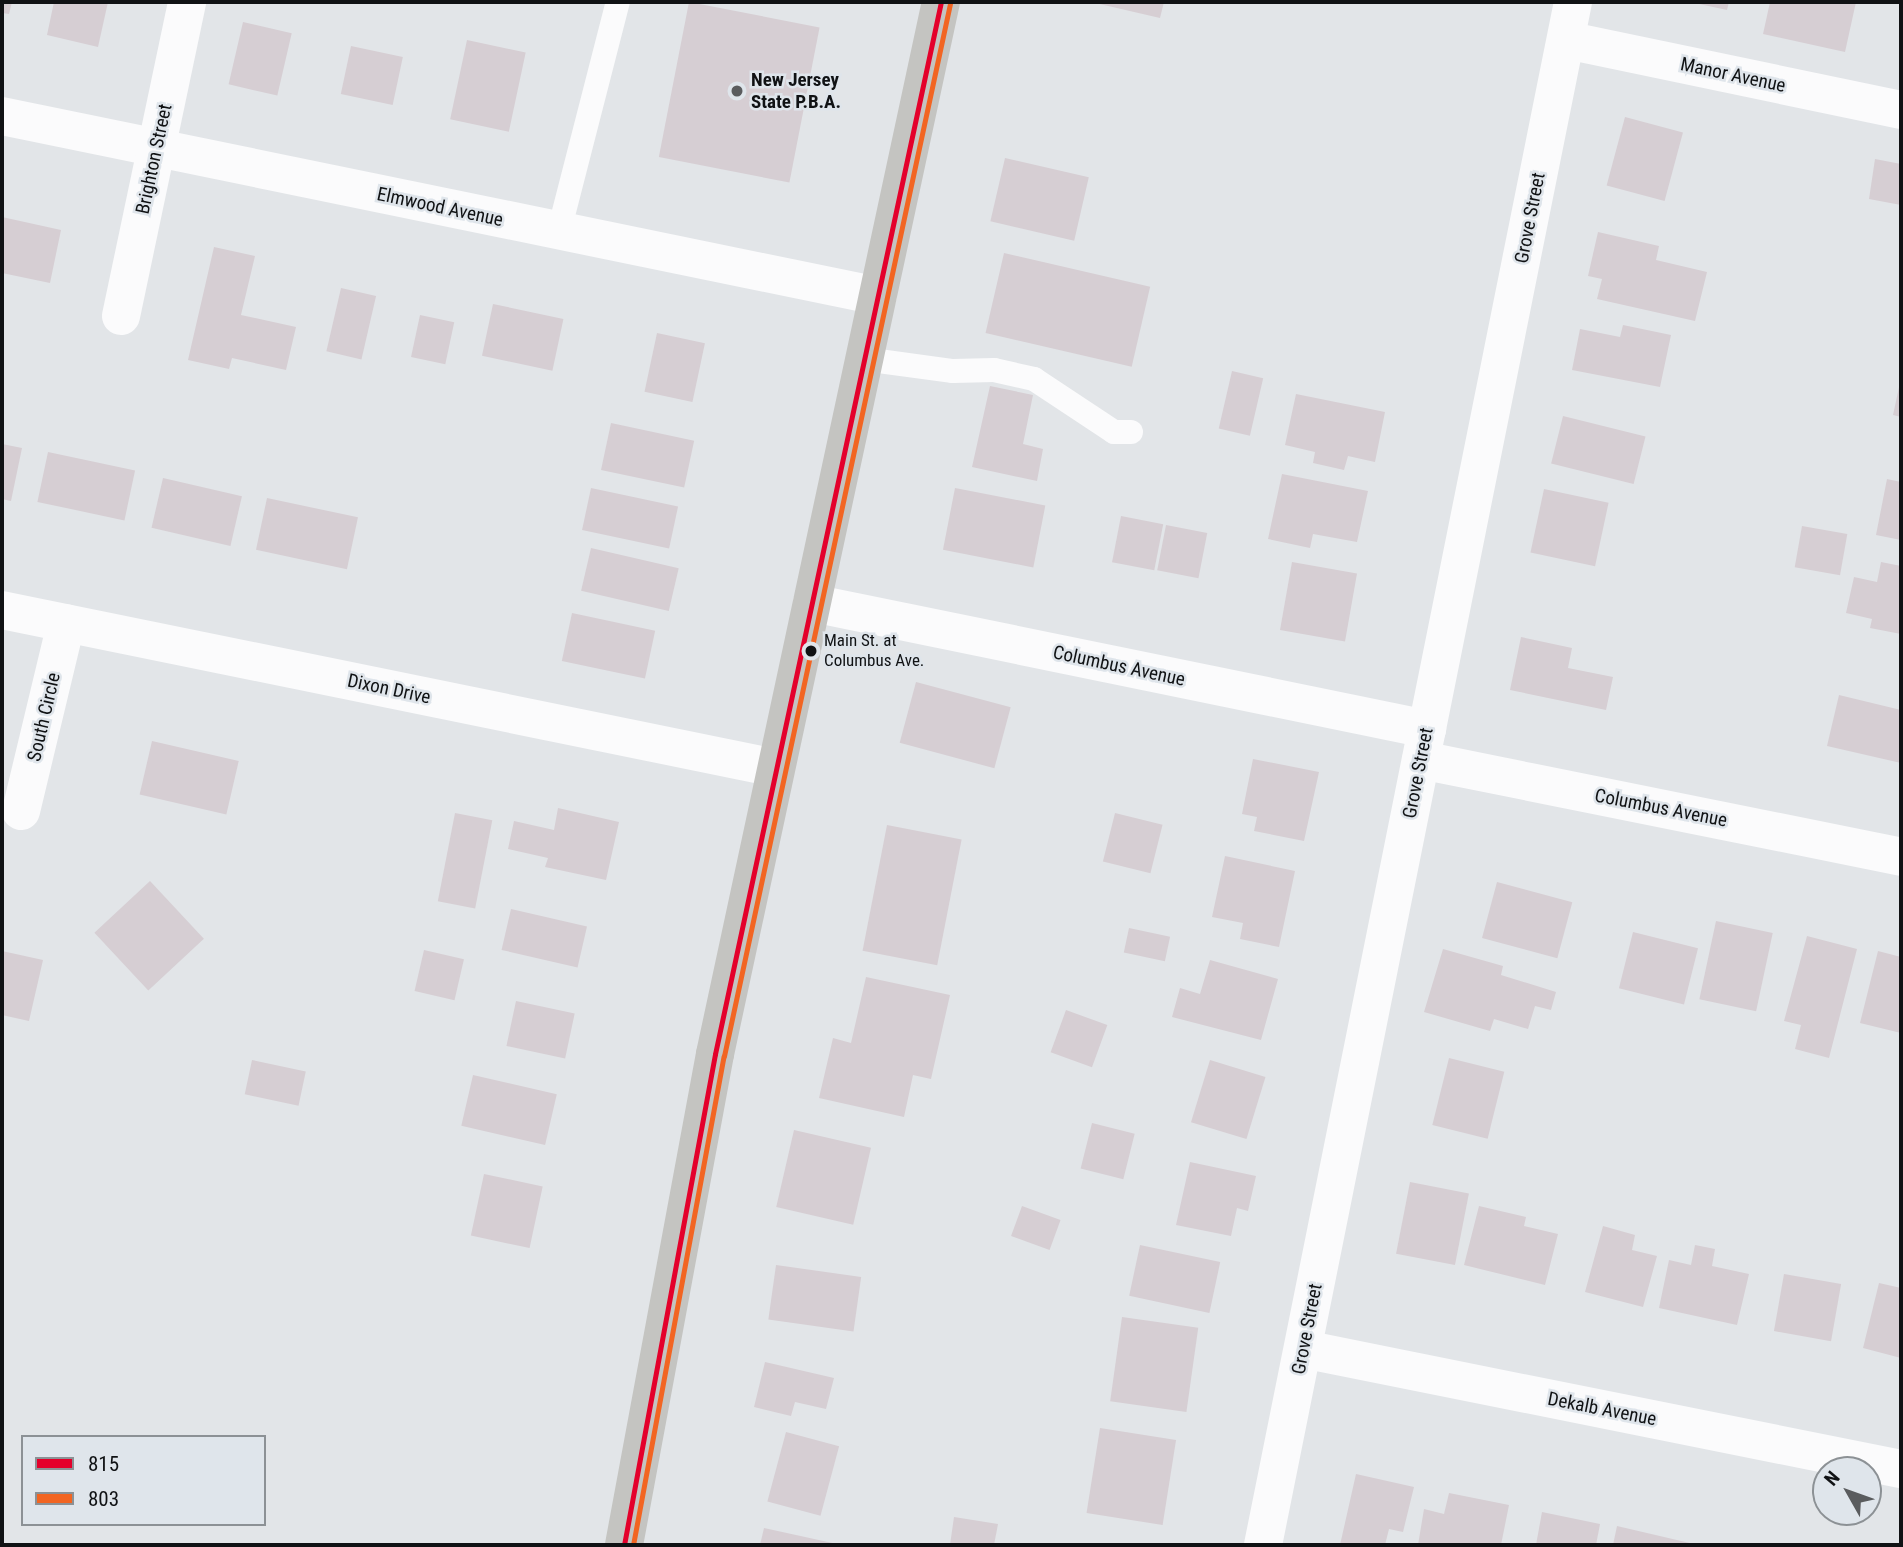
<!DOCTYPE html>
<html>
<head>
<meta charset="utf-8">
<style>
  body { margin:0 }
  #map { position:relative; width:1903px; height:1547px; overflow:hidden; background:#e2e5e8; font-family:"Roboto Condensed",sans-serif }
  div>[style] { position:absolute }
  .building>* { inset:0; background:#d6ced3; transform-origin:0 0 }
  .lane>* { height:24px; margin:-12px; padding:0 12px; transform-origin:12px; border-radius:12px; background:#fbfbfc }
  .street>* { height:38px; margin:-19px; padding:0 19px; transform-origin:19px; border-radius:19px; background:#fbfbfc }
  .secondary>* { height:38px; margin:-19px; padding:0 19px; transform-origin:19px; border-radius:19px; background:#c4c4c1 }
  .bus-1>* { height:5px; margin:-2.5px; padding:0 2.5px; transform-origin:2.5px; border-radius:2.5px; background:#e4002b }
  .bus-2>* { height:5px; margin:-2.5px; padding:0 2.5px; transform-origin:2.5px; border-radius:2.5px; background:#f26522 }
  .dots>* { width:19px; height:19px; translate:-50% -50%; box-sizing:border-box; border:4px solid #dfe5eb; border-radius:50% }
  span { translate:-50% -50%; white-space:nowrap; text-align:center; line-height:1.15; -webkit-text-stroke:5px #dfe5eb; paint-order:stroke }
  .bus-label { font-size:17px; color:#101214 }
  .left { translate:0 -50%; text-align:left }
  .street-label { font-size:19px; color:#101214 }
  .poi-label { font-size:19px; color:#101214; font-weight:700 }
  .frame { position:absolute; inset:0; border:4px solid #101214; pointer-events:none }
  .legend { position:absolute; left:21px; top:1435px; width:245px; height:91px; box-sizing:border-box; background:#dfe5eb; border:2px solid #8c9195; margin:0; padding:9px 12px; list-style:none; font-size:21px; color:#101214 }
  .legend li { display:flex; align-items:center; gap:14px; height:35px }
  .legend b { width:35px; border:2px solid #8c9195 }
  .north { position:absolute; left:1812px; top:1456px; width:70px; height:70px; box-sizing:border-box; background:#dfe5eb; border:2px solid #8c9195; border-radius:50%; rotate:310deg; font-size:19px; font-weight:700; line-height:28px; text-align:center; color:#101214 }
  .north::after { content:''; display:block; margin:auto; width:24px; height:32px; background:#5a5c5e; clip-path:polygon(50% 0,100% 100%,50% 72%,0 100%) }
</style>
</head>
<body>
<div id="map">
  <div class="building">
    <i style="clip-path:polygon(2px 2px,12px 2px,9px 14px,2px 13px)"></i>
    <i style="clip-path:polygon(54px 2px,108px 2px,98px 47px,47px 35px)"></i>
    <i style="left:689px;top:2px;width:133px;height:158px;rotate:11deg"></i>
    <i style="clip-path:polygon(1091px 2px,1164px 2px,1160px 18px)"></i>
    <i style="clip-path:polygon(1690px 2px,1729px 2px,1727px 10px)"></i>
    <i style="clip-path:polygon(1770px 2px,1856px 2px,1845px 52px,1763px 34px)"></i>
    <i style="left:243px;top:22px;width:50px;height:64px;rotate:13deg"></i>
    <i style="left:467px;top:40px;width:60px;height:81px;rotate:12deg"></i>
    <i style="left:351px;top:46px;width:53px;height:49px;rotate:12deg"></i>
    <i style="left:1625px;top:117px;width:60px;height:71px;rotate:15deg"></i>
    <i style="left:1005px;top:158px;width:86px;height:65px;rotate:13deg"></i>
    <i style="clip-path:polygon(1875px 159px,1901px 164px,1901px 205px,1869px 199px)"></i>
    <i style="clip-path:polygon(2px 217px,61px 230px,50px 283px,2px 273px)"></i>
    <i style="clip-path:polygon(1598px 232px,1659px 246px,1656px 260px,1707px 272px,1695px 321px,1597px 299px,1602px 279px,1588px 276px)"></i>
    <i style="clip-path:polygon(214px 247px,255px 256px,241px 315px,296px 327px,286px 370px,232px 358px,229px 369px,188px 360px)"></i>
    <i style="left:1004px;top:253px;width:150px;height:82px;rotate:13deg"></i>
    <i style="left:341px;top:288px;width:36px;height:65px;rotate:13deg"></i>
    <i style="left:493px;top:304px;width:72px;height:53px;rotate:12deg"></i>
    <i style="left:420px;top:315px;width:35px;height:43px;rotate:12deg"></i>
    <i style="clip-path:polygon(1623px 325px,1671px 335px,1660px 387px,1572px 370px,1580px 329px,1620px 337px)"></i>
    <i style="left:657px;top:333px;width:49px;height:60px;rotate:12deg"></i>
    <i style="left:1232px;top:371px;width:32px;height:59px;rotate:13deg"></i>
    <i style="clip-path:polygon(1901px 378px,1901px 417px,1893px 415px)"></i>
    <i style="clip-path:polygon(990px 386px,1033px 395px,1023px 444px,1043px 449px,1037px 481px,972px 467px)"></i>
    <i style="clip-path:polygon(1296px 394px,1385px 412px,1375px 462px,1348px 456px,1344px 470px,1313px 463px,1315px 452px,1285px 445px)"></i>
    <i style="left:1563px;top:416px;width:85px;height:49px;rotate:14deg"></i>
    <i style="left:611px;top:423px;width:85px;height:48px;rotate:12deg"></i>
    <i style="clip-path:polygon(2px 444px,22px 448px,11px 501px,2px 499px)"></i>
    <i style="left:48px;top:452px;width:89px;height:51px;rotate:12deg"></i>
    <i style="clip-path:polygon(1282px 474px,1368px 491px,1357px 542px,1313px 534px,1310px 548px,1268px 539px)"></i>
    <i style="left:163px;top:478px;width:81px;height:51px;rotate:13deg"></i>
    <i style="clip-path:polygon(1887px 479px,1901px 482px,1901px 540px,1876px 535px)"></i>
    <i style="left:591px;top:488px;width:89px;height:43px;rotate:12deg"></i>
    <i style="left:955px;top:488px;width:92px;height:63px;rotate:11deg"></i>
    <i style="left:1544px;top:489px;width:66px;height:65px;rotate:12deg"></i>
    <i style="left:267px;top:498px;width:93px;height:53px;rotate:12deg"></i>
    <i style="left:1121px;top:516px;width:43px;height:47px;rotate:11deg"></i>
    <i style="left:1166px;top:525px;width:42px;height:46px;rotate:11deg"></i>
    <i style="left:1802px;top:526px;width:46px;height:42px;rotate:10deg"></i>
    <i style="left:591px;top:548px;width:90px;height:44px;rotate:13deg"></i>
    <i style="left:1292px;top:562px;width:66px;height:69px;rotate:10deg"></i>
    <i style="clip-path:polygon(1881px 562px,1901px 566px,1901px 634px,1870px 628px,1872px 619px,1846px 613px,1854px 577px,1877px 582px)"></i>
    <i style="left:572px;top:613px;width:85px;height:49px;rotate:12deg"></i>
    <i style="clip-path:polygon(1521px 637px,1572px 648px,1568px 668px,1613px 677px,1606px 710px,1510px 690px)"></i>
    <i style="left:916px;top:682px;width:98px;height:63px;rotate:15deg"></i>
    <i style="clip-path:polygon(1839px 695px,1901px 710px,1901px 763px,1827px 746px)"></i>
    <i style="left:152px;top:741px;width:89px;height:55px;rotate:13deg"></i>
    <i style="clip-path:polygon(1253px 759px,1319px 772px,1304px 841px,1254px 831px,1257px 817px,1242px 814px)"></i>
    <i style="clip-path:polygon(558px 808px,619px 822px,606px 880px,545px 867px,548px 858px,508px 849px,514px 821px,554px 830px)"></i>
    <i style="left:455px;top:813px;width:38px;height:90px;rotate:11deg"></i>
    <i style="left:1115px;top:813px;width:49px;height:50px;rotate:14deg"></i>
    <i style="left:887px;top:825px;width:76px;height:128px;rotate:11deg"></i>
    <i style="clip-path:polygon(1225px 856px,1295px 871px,1279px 947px,1240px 939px,1243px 923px,1212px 917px)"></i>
    <i style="left:150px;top:881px;width:79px;height:76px;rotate:47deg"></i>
    <i style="left:1497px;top:882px;width:78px;height:58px;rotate:15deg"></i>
    <i style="left:511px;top:909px;width:78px;height:42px;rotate:13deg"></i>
    <i style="left:1716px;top:921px;width:58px;height:80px;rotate:12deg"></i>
    <i style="left:1129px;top:928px;width:42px;height:25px;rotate:12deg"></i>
    <i style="left:1633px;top:932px;width:67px;height:58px;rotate:14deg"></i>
    <i style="clip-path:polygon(1807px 936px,1857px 949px,1829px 1058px,1795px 1049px,1801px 1025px,1784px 1021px)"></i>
    <i style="clip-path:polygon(1443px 949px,1503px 966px,1501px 975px,1556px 992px,1551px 1010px,1535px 1006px,1528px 1029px,1494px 1019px,1490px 1031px,1424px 1012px)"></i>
    <i style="left:424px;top:950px;width:41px;height:42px;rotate:13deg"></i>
    <i style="clip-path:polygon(2px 951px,43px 960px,29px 1021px,2px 1015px)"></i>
    <i style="clip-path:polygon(1878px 951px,1901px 957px,1901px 1033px,1860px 1023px)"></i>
    <i style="clip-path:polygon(1210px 960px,1278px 979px,1261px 1040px,1172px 1017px,1180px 988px,1200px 994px)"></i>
    <i style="clip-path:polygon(866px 977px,950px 995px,931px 1079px,913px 1075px,904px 1117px,819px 1098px,833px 1038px,851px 1043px)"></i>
    <i style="left:516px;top:1001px;width:60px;height:46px;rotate:12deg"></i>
    <i style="left:1066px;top:1010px;width:44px;height:45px;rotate:20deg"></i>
    <i style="left:1449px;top:1058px;width:57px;height:69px;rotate:14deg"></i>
    <i style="left:252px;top:1060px;width:55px;height:35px;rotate:12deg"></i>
    <i style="left:1210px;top:1060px;width:58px;height:65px;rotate:17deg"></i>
    <i style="left:473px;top:1075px;width:86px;height:52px;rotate:13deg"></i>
    <i style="left:1092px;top:1123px;width:44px;height:47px;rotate:14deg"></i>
    <i style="left:794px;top:1130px;width:79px;height:79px;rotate:13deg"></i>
    <i style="clip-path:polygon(1190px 1162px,1256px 1176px,1248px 1211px,1237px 1208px,1231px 1236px,1176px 1225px)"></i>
    <i style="left:484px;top:1174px;width:60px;height:63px;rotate:12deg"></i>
    <i style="left:1410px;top:1182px;width:60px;height:73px;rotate:11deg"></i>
    <i style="left:1022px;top:1206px;width:41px;height:32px;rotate:20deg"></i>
    <i style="clip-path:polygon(1479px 1206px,1526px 1217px,1524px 1226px,1558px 1234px,1545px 1285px,1464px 1265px)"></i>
    <i style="clip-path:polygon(1603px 1226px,1635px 1235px,1632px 1250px,1657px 1256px,1643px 1307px,1585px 1292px)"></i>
    <i style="left:1140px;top:1245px;width:82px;height:52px;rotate:12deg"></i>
    <i style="clip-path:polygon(1695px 1245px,1715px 1249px,1712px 1266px,1749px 1274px,1737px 1325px,1659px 1308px,1669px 1260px,1691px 1265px)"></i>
    <i style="left:776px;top:1265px;width:86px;height:55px;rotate:8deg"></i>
    <i style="left:1784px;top:1274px;width:58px;height:58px;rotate:10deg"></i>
    <i style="clip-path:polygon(1879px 1283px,1901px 1288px,1901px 1358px,1863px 1348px)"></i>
    <i style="left:1122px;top:1317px;width:77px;height:85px;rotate:8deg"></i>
    <i style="clip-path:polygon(765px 1362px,834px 1378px,826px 1409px,795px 1402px,791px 1416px,754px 1407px)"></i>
    <i style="left:1100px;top:1428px;width:77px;height:86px;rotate:9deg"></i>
    <i style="left:786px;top:1432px;width:55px;height:72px;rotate:15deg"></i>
    <i style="clip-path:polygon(1356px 1474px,1414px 1487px,1403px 1532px,1389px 1529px,1385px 1545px,1340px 1545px)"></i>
    <i style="clip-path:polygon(1449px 1493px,1509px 1505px,1501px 1545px,1418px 1545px,1424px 1509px,1444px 1514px)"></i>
    <i style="clip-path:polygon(1542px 1512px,1600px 1524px,1596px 1545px,1536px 1545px)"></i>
    <i style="clip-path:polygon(954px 1517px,998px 1524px,994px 1545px,950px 1545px)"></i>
    <i style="clip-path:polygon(1617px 1526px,1694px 1544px,1694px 1545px,1613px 1545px)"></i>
    <i style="clip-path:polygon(764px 1528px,837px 1544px,837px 1545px,760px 1545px)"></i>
  </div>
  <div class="lane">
    <i style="left:559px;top:231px;width:236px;rotate:-75.6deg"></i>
    <i style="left:864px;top:359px;width:90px;rotate:7.7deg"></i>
    <i style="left:953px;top:371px;width:41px;rotate:-1.4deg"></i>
    <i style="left:994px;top:370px;width:41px;rotate:12.7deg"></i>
    <i style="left:1034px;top:379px;width:96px;rotate:33.5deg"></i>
    <i style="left:1114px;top:432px;width:17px"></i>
  </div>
  <div class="street">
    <i style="left:1566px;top:40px;width:342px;rotate:11.8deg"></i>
    <i style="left:2px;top:116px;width:894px;rotate:11.61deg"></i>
    <i style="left:121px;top:316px;width:321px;rotate:-78.1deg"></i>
    <i style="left:812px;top:603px;width:628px;rotate:11.58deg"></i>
    <i style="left:2px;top:610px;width:790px;rotate:11.54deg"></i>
    <i style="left:1421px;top:760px;width:490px;rotate:11.4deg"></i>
    <i style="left:21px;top:811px;width:193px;rotate:-76.5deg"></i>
    <i style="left:1303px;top:1349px;width:610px;rotate:11.35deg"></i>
    <i style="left:1263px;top:1545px;width:1574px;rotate:-78.64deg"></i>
  </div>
  <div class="secondary">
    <i style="left:624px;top:1545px;width:499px;rotate:-79.5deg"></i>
    <i style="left:715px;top:1054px;width:1076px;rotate:-77.88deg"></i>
  </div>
  <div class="bus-1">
    <i style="left:624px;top:1545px;width:499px;rotate:-79.5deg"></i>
    <i style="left:715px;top:1054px;width:1076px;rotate:-77.88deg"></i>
  </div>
  <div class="bus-2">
    <i style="left:633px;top:1545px;width:497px;rotate:-79.5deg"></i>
    <i style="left:724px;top:1056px;width:1076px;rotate:-77.88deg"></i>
  </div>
  <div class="dots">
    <i style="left:737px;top:91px;background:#5a5c5e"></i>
    <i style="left:811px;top:651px;background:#101214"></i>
  </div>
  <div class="bus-label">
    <span class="left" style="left:824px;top:651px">Main St. at<br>Columbus Ave.</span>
  </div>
  <div class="street-label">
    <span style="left:1733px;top:75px;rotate:12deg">Manor Avenue</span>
    <span style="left:154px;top:159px;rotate:-78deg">Brighton Street</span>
    <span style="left:440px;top:207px;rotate:12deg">Elmwood Avenue</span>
    <span style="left:1530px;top:218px;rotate:-79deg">Grove Street</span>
    <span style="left:1119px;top:666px;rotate:12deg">Columbus Avenue</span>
    <span style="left:389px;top:689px;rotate:12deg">Dixon Drive</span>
    <span style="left:44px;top:717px;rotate:-77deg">South Circle</span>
    <span style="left:1418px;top:773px;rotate:-79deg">Grove Street</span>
    <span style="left:1661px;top:808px;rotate:11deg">Columbus Avenue</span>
    <span style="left:1307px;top:1329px;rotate:-79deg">Grove Street</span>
    <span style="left:1602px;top:1409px;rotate:11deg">Dekalb Avenue</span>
  </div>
  <div class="poi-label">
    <span class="left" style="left:751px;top:91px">New Jersey<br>State P.B.A.</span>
  </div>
  <div class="frame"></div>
  <ul class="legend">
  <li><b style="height:9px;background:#e4002b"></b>815</li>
  <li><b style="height:9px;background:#f26522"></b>803</li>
  </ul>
  <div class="north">N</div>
</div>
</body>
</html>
